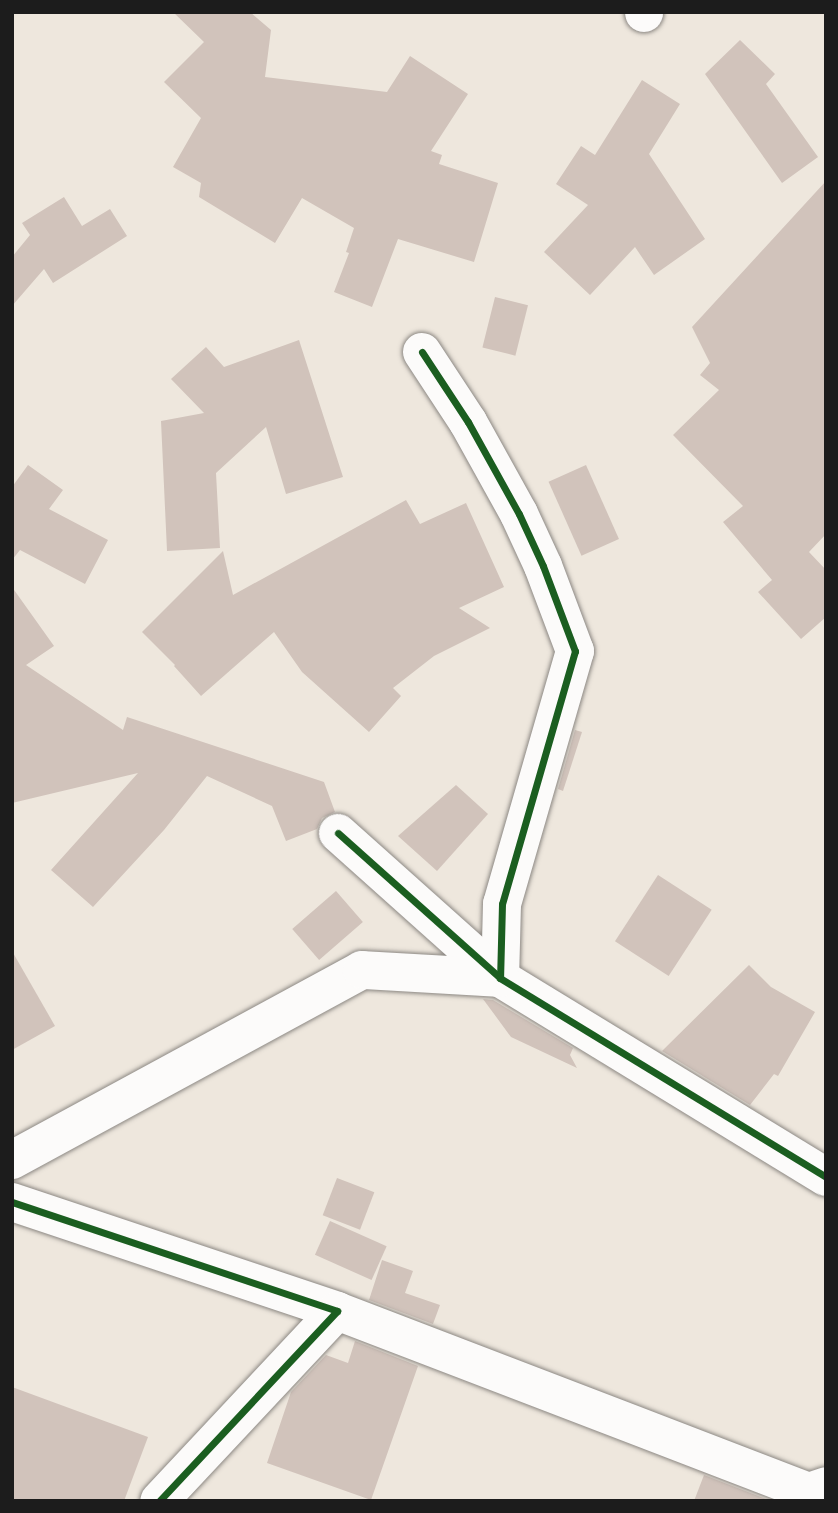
<!DOCTYPE html>
<html>
<head>
<meta charset="utf-8">
<style>
  body { margin:0 }
  #map { position:relative; width:838px; height:1513px; overflow:hidden; background:#eee7dd; font-family:"Architects Daughter",sans-serif }
  div>[style] { position:absolute }
  .building>* { inset:0; background:#d1c3bb; transform-origin:0 0 }
  .roads { filter:drop-shadow(0 0 2px #8c8883) drop-shadow(0 0 2px #8c8883) }
  .minor>* { height:38px; margin:-19px; padding:0 19px; transform-origin:19px; border-radius:19px; background:#fcfbfa }
  .cycleway>* { height:7px; margin:-3.5px; padding:0 3.5px; transform-origin:3.5px; border-radius:3.5px; background:#1b5e20 }
  span { translate:-50% -50%; white-space:nowrap; text-align:center; line-height:1.15; -webkit-text-stroke:5px #f6f6f2; paint-order:stroke }
  .frame { position:absolute; inset:0; border:14px solid #1c1c1c; pointer-events:none }
</style>
</head>
<body>
<div id="map">
  <div class="building">
    <i style="clip-path:polygon(173px 12px,250px 12px,271px 30px,265px 77px,387px 92px,410px 56px,468px 94px,431px 151px,442px 155px,439px 164px,498px 183px,474px 262px,398px 239px,372px 307px,334px 292px,349px 253px,346px 252px,354px 228px,302px 198px,275px 243px,199px 197px,201px 183px,173px 167px,201px 118px,164px 82px,204px 42px)"></i>
    <i style="clip-path:polygon(740px 40px,775px 74px,766px 84px,818px 157px,782px 183px,705px 74px)"></i>
    <i style="clip-path:polygon(642px 80px,680px 104px,649px 154px,705px 239px,654px 275px,635px 247px,590px 295px,544px 252px,588px 205px,556px 184px,581px 146px,595px 155px)"></i>
    <i style="clip-path:polygon(826px 181px,826px 534px,809px 552px,826px 570px,826px 617px,801px 639px,758px 592px,772px 580px,723px 522px,743px 506px,673px 435px,719px 390px,700px 375px,710px 363px,692px 327px)"></i>
    <i style="clip-path:polygon(64px 197px,82px 226px,110px 209px,127px 236px,53px 283px,44px 269px,12px 306px,12px 257px,30px 235px,22px 223px)"></i>
    <i style="left:495px;top:297px;width:34px;height:52px;rotate:14deg"></i>
    <i style="clip-path:polygon(299px 340px,343px 477px,286px 494px,266px 427px,216px 473px,220px 548px,167px 551px,161px 421px,204px 413px,171px 379px,206px 347px,224px 367px)"></i>
    <i style="clip-path:polygon(28px 465px,63px 490px,49px 509px,108px 540px,85px 584px,20px 550px,12px 560px,12px 487px)"></i>
    <i style="left:586px;top:465px;width:81px;height:41px;rotate:66deg"></i>
    <i style="clip-path:polygon(406px 500px,420px 524px,466px 503px,504px 587px,459px 608px,490px 628px,434px 656px,393px 688px,401px 696px,369px 732px,302px 672px,274px 632px,201px 696px,174px 666px,175px 665px,142px 632px,223px 551px,233px 595px)"></i>
    <i style="clip-path:polygon(12px 587px,54px 646px,26px 665px,123px 730px,127px 717px,324px 782px,335px 812px,322px 818px,317px 829px,286px 841px,272px 806px,207px 776px,164px 830px,93px 907px,51px 870px,138px 773px,12px 803px)"></i>
    <i style="clip-path:polygon(575px 730px,582px 732px,563px 791px,558px 789px)"></i>
    <i style="clip-path:polygon(456px 785px,488px 814px,437px 871px,398px 836px)"></i>
    <i style="left:658px;top:875px;width:64px;height:79px;rotate:33deg"></i>
    <i style="left:336px;top:891px;width:41px;height:58px;rotate:49deg"></i>
    <i style="clip-path:polygon(12px 951px,55px 1026px,12px 1050px)"></i>
    <i style="clip-path:polygon(749px 965px,771px 987px,815px 1012px,778px 1076px,774px 1074px,750px 1105px,662px 1051px)"></i>
    <i style="clip-path:polygon(483px 999px,493px 1000px,573px 1048px,570px 1055px,577px 1068px,511px 1037px)"></i>
    <i style="left:337px;top:1178px;width:40px;height:40px;rotate:21deg"></i>
    <i style="left:330px;top:1221px;width:62px;height:37px;rotate:24deg"></i>
    <i style="clip-path:polygon(382px 1260px,413px 1271px,405px 1293px,440px 1305px,433px 1324px,369px 1300px)"></i>
    <i style="clip-path:polygon(355px 1341px,418px 1366px,371px 1500px,267px 1463px,291px 1392px,326px 1355px,348px 1363px)"></i>
    <i style="clip-path:polygon(12px 1387px,148px 1437px,124px 1501px,12px 1501px)"></i>
    <i style="clip-path:polygon(704px 1475px,771px 1501px,694px 1501px)"></i>
  </div>
  <div class="roads">
    <div class="minor">
      <i style="left:644px;top:12px;width:1px;rotate:90deg"></i>
      <i style="left:422px;top:352px;width:84px;rotate:56.7deg"></i>
      <i style="left:468px;top:422px;width:105px;rotate:61deg"></i>
      <i style="left:519px;top:514px;width:57px;rotate:65.2deg"></i>
      <i style="left:543px;top:566px;width:91px;rotate:69.4deg"></i>
      <i style="left:575px;top:651px;width:263px;rotate:106.1deg"></i>
      <i style="left:502px;top:904px;width:74px;rotate:91.5deg"></i>
      <i style="left:338px;top:833px;width:217px;rotate:41.8deg"></i>
      <i style="left:500px;top:978px;width:382px;rotate:31.4deg"></i>
      <i style="left:12px;top:1160px;width:398px;rotate:-28.5deg"></i>
      <i style="left:362px;top:970px;width:138px;rotate:3.3deg"></i>
      <i style="left:12px;top:1202px;width:343px;rotate:18.5deg"></i>
      <i style="left:337px;top:1311px;width:260px;rotate:133.1deg"></i>
      <i style="left:337px;top:1311px;width:506px;rotate:20.98deg"></i>
      <i style="left:809px;top:1492px;width:18px;rotate:-19deg"></i>
    </div>
  </div>
  <div class="cycleway">
    <i style="left:422px;top:352px;width:84px;rotate:56.7deg"></i>
    <i style="left:468px;top:422px;width:105px;rotate:61deg"></i>
    <i style="left:519px;top:514px;width:57px;rotate:65.2deg"></i>
    <i style="left:543px;top:566px;width:91px;rotate:69.4deg"></i>
    <i style="left:575px;top:651px;width:263px;rotate:106.1deg"></i>
    <i style="left:502px;top:904px;width:74px;rotate:91.5deg"></i>
    <i style="left:338px;top:833px;width:217px;rotate:41.8deg"></i>
    <i style="left:500px;top:978px;width:382px;rotate:31.4deg"></i>
    <i style="left:12px;top:1202px;width:343px;rotate:18.5deg"></i>
    <i style="left:337px;top:1311px;width:260px;rotate:133.1deg"></i>
  </div>
  <div class="frame"></div>
</div>
</body>
</html>
